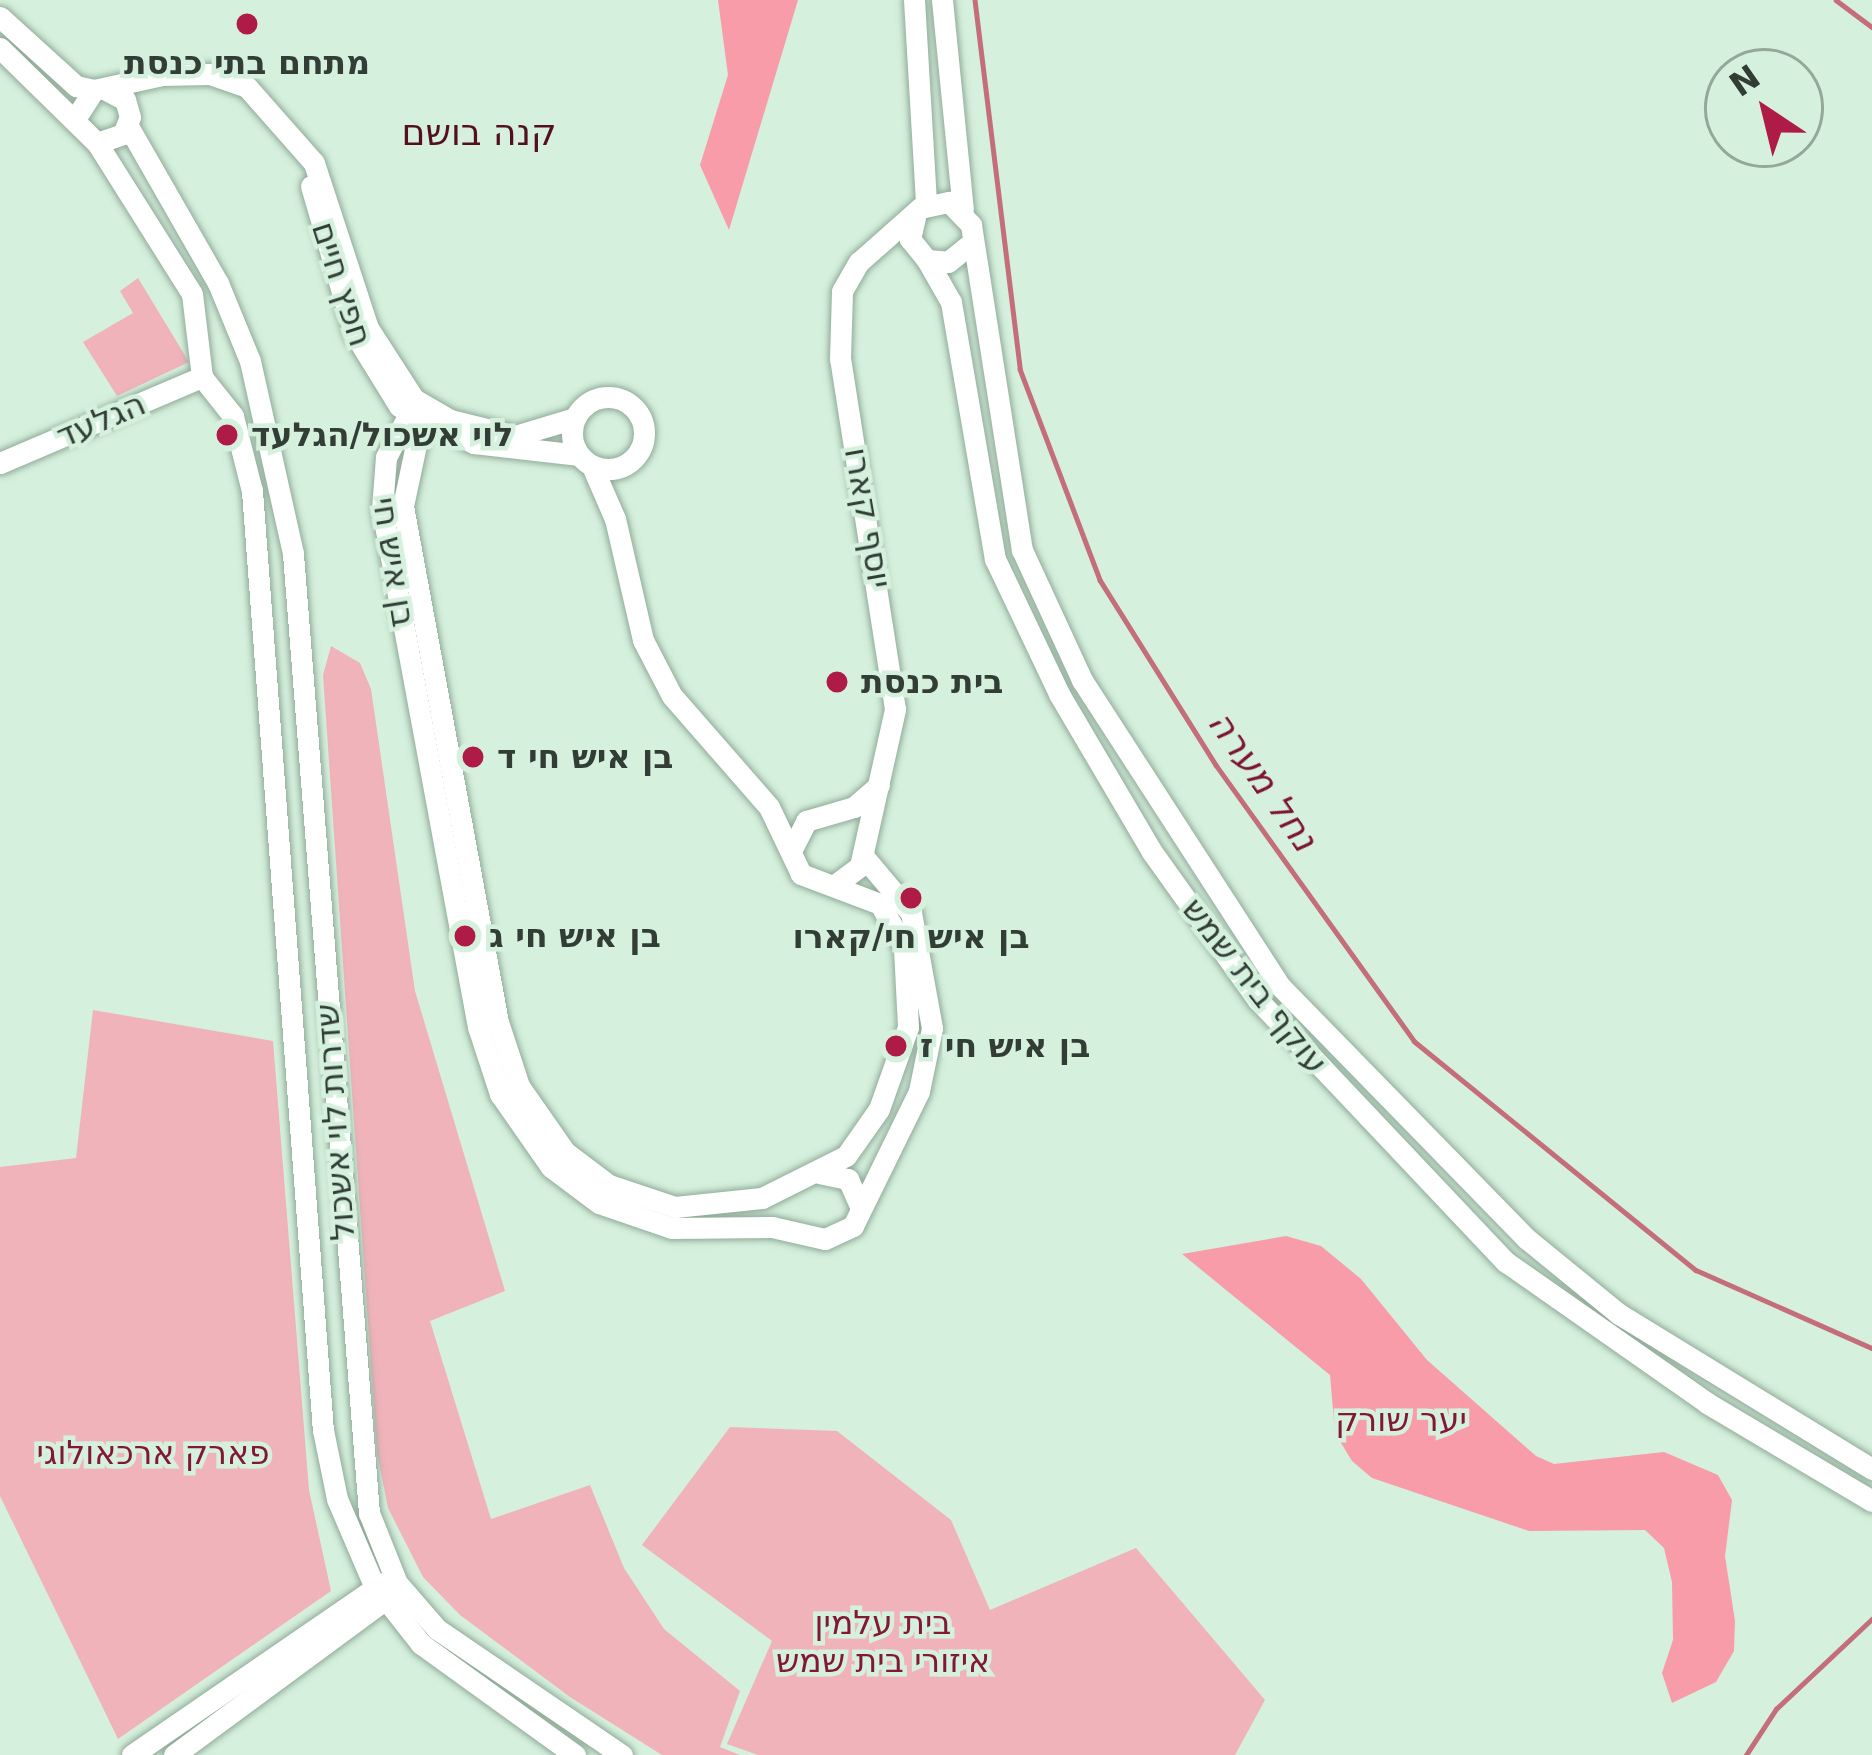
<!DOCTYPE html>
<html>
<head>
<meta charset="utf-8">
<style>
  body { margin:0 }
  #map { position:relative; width:1872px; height:1755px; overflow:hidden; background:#d5f0dd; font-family:"DejaVu Sans","Noto Sans Hebrew",sans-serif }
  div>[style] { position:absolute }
  .green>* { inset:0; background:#f0b3ba }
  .forest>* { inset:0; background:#f79ca8 }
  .stream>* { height:4.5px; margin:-2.25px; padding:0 2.25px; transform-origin:2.25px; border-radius:2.25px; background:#c46e7a }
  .roads { filter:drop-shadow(0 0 3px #91ab99) drop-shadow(0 0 3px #91ab99) }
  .secondary>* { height:21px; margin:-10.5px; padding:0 10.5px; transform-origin:10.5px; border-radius:10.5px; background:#fff }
  .secondary>.ring { margin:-10.5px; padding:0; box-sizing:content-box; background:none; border:21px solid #fff; border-radius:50% }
  .dots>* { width:33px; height:33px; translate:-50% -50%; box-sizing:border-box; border:6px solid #d5f0dd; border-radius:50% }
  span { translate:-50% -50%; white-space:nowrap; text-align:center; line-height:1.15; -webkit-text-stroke:9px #d5f0dd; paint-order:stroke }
  .poi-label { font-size:33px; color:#323d36; font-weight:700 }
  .left { translate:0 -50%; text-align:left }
  .street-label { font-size:33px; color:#323d36 }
  .park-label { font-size:33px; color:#821835 }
  .neighbourhood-label { font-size:36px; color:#540f21 }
  .water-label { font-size:36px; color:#7d1231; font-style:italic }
  .north { position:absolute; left:1704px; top:48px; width:120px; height:120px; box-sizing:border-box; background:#d5f0dd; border:3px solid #94a89a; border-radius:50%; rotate:325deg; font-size:33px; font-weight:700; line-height:48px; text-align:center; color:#323d36 }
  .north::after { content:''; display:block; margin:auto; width:42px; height:54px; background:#ae1b46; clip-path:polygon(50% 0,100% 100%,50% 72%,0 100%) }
</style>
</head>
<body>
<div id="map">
  <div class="green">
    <i style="clip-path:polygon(138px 278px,189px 362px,117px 396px,83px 342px,133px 313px,120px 291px)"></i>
    <i style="clip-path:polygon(331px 646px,360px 663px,371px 689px,415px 991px,505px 1291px,430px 1321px,491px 1519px,590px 1485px,624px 1568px,664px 1629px,740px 1691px,720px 1747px,740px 1755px,662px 1755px,570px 1697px,460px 1615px,423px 1577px,388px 1508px,377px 1453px,323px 675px)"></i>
    <i style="clip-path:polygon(93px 1010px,273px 1041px,309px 1490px,331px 1591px,118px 1739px,0 1496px,0 1167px,76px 1158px)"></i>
    <i style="clip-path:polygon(730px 1427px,837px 1431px,951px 1520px,990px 1610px,1136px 1548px,1265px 1700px,1235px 1755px,758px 1755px,727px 1744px,772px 1641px,642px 1545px)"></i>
  </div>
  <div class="forest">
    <i style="clip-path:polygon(718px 0,798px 0,729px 230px,700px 165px,728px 75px)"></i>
    <i style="clip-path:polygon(1286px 1236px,1321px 1246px,1361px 1279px,1427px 1360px,1536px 1456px,1554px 1464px,1664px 1452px,1718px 1475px,1732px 1500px,1725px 1556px,1735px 1621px,1734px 1651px,1716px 1682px,1672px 1703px,1662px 1673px,1673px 1640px,1672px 1582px,1664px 1548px,1645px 1530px,1529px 1531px,1372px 1478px,1352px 1461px,1335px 1433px,1330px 1375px,1182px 1254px)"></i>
  </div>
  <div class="stream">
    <i style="left:975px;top:0;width:372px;rotate:83deg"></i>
    <i style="left:1020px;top:369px;width:226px;rotate:69.2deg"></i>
    <i style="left:1100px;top:580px;width:218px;rotate:57.9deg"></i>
    <i style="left:1216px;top:765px;width:340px;rotate:54.3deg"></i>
    <i style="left:1414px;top:1041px;width:363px;rotate:39.1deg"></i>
    <i style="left:1696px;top:1270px;width:193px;rotate:23.9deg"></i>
    <i style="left:1836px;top:0;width:45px;rotate:36.9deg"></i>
    <i style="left:1746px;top:1755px;width:55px;rotate:-56.9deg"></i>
    <i style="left:1776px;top:1709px;width:132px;rotate:-43.2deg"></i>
  </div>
  <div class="roads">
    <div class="secondary">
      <i style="left:914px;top:0;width:205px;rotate:86.6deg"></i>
      <i style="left:942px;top:0;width:210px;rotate:84.3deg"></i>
      <i style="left:0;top:17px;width:103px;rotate:42.2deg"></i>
      <i style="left:76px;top:86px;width:18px;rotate:13deg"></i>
      <i style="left:0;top:48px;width:136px;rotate:44.4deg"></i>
      <i style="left:97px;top:143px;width:28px;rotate:-19deg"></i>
      <i style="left:123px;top:134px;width:18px;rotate:-68deg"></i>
      <i style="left:130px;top:117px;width:18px;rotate:-106deg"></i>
      <i style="left:125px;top:100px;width:24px;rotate:-152deg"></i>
      <i style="left:75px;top:119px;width:35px;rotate:-57deg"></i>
      <i style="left:94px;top:90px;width:70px;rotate:-12.4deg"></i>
      <i style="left:162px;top:75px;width:48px;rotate:-1.2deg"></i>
      <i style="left:210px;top:74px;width:39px;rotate:19deg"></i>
      <i style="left:247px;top:87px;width:101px;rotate:48.6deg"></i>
      <i style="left:314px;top:163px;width:174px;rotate:71.9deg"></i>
      <i style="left:368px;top:328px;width:85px;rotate:57.1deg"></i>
      <i style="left:414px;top:399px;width:42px;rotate:30.3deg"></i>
      <i style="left:450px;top:420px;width:67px;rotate:13.8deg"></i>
      <i style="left:515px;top:436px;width:63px;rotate:-16.7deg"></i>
      <i style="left:128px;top:126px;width:181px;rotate:60.2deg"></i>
      <i style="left:218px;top:283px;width:84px;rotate:67.7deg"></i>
      <i style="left:250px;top:361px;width:198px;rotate:77.4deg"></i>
      <i style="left:293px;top:554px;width:962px;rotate:85.47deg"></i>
      <i style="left:369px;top:1513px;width:75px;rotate:68.2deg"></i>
      <i style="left:397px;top:1583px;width:61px;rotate:49deg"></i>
      <i style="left:437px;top:1629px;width:224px;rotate:34.3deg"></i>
      <i style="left:97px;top:143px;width:178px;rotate:57.8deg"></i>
      <i style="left:192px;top:294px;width:84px;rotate:83.1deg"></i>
      <i style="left:202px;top:377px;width:50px;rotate:51.5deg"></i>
      <i style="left:233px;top:416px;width:77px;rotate:75.8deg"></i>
      <i style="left:252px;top:491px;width:942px;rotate:85.68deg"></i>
      <i style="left:323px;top:1430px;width:70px;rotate:78.5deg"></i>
      <i style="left:337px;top:1499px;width:91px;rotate:66.8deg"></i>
      <i style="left:373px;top:1583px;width:78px;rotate:51.8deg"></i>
      <i style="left:421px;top:1644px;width:190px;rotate:35.8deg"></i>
      <i style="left:311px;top:186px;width:153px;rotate:73.7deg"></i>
      <i style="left:354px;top:333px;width:86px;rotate:58.3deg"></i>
      <i style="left:399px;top:406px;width:84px;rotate:26.3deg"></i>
      <i style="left:474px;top:443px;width:106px;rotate:6.5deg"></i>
      <i style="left:916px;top:213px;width:27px;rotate:103deg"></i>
      <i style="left:910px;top:239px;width:27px;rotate:51deg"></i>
      <i style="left:927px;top:260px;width:21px;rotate:5deg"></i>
      <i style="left:948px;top:262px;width:28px;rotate:-39deg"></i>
      <i style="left:927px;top:260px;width:48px;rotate:60.3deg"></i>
      <i style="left:951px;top:302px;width:261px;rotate:80.3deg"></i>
      <i style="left:995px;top:559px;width:149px;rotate:64.6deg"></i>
      <i style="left:1059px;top:694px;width:183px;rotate:59.5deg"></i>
      <i style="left:1152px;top:852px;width:182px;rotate:54.4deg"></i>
      <i style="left:1258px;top:1000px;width:361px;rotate:46.6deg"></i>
      <i style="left:1506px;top:1262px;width:246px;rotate:35deg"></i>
      <i style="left:1707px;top:1403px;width:192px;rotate:30.7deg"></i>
      <i class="ring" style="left:572px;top:397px;width:51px;height:51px"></i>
      <i style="left:424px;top:407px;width:101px;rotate:102deg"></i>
      <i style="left:403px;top:506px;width:525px;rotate:79.57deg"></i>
      <i style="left:498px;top:1022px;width:67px;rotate:71.8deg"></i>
      <i style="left:519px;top:1086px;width:80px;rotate:55.1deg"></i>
      <i style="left:565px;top:1152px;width:55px;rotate:36.9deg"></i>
      <i style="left:609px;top:1185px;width:70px;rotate:18.4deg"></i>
      <i style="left:675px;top:1207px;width:87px;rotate:-5.9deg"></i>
      <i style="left:762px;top:1198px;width:94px;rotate:-26.6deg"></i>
      <i style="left:846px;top:1156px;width:57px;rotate:-54.9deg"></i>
      <i style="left:879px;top:1109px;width:87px;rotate:-70.5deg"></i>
      <i style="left:908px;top:1027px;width:80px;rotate:-92.9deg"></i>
      <i style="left:904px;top:947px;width:49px;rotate:-119.2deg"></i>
      <i style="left:880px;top:904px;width:85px;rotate:-159.2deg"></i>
      <i style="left:801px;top:874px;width:74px;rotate:-115.5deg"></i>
      <i style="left:769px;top:807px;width:147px;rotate:-131.1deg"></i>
      <i style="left:672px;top:696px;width:63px;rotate:-117.4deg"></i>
      <i style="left:643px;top:640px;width:124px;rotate:-103deg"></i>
      <i style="left:615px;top:519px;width:58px;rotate:-113.5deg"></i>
      <i style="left:424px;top:407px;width:17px;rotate:155deg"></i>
      <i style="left:409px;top:414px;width:49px;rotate:118.1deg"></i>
      <i style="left:386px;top:457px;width:52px;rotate:94.4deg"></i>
      <i style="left:382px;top:509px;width:527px;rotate:79.5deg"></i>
      <i style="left:478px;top:1027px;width:71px;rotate:71.8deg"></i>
      <i style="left:500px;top:1094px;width:89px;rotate:55.1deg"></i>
      <i style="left:551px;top:1167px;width:60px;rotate:36.9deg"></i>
      <i style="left:599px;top:1203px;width:77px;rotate:18.9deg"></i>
      <i style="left:672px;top:1228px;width:100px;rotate:-0.6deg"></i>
      <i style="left:772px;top:1227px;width:54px;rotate:12.8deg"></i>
      <i style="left:825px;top:1239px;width:31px;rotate:-25deg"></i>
      <i style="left:853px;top:1226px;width:150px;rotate:-63.9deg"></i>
      <i style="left:919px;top:1091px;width:64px;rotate:-78.3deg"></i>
      <i style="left:932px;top:1028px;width:117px;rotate:-100.3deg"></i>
      <i style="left:911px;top:913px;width:75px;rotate:-130.1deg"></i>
      <i style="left:0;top:463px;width:220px;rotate:-23.1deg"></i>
      <i style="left:791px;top:851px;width:34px;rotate:-63deg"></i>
      <i style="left:806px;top:821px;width:50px;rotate:-16.3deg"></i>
      <i style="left:854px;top:807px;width:33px;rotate:-41deg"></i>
      <i style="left:835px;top:885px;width:31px;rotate:-37deg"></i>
      <i style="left:860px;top:866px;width:161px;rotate:-77.4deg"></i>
      <i style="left:895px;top:709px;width:354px;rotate:-98.9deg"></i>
      <i style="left:840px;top:359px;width:68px;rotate:-88.3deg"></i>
      <i style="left:842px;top:291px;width:34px;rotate:-60deg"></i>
      <i style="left:859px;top:262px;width:81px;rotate:-41.5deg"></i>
      <i style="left:920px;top:208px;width:30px;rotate:-12deg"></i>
      <i style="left:949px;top:202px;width:32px;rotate:46deg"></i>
      <i style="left:971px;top:225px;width:329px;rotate:81.1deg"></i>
      <i style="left:1022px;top:550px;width:143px;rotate:65.2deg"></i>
      <i style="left:1082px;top:680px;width:363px;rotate:57.1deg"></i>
      <i style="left:1279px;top:985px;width:355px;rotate:45.7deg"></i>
      <i style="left:1527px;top:1239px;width:119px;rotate:39.2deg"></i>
      <i style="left:1619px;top:1314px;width:297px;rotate:31.5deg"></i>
      <i style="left:819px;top:1173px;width:30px;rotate:12deg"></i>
      <i style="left:848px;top:1179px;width:30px;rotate:66deg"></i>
      <i style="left:132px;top:1755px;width:303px;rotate:-34.5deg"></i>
      <i style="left:174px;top:1755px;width:271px;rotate:-36.4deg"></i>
    </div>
  </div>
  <div class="dots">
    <i style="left:247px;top:24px;background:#ae1b46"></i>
    <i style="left:227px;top:435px;background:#ae1b46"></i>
    <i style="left:837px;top:682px;background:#ae1b46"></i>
    <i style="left:473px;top:757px;background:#ae1b46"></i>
    <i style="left:911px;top:898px;background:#ae1b46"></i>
    <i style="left:465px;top:936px;background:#ae1b46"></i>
    <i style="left:896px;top:1046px;background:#ae1b46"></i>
  </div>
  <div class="poi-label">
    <span style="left:247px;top:63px">מתחם בתי כנסת</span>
    <span class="left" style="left:251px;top:435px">לוי אשכול/הגלעד</span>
    <span class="left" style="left:861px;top:682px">בית כנסת</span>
    <span class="left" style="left:497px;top:757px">בן איש חי ד</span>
    <span class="left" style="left:489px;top:936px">בן איש חי ג</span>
    <span style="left:911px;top:937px">בן איש חי/קארו</span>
    <span class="left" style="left:920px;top:1046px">בן איש חי ז</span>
  </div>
  <div class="street-label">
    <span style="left:342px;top:284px;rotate:72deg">חפץ חיים</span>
    <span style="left:101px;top:420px;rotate:-23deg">הגלעד</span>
    <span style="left:868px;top:518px;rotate:80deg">יוסף קארו</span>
    <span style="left:394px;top:562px;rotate:81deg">בן איש חי</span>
    <span style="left:1255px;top:986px;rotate:52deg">עוקף בית שמש</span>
    <span style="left:335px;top:1122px;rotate:-94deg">שדרות לוי אשכול</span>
  </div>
  <div class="park-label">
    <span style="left:1401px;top:1420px">יער שורק</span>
    <span style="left:153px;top:1453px">פארק ארכאולוגי</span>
    <span style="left:883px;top:1642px">בית עלמין<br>איזורי בית שמש</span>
  </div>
  <div class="neighbourhood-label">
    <span style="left:479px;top:133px">קנה בושם</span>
  </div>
  <div class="water-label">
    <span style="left:1263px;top:781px;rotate:55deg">נחל מערה</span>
  </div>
  <div class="north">N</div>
</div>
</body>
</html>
